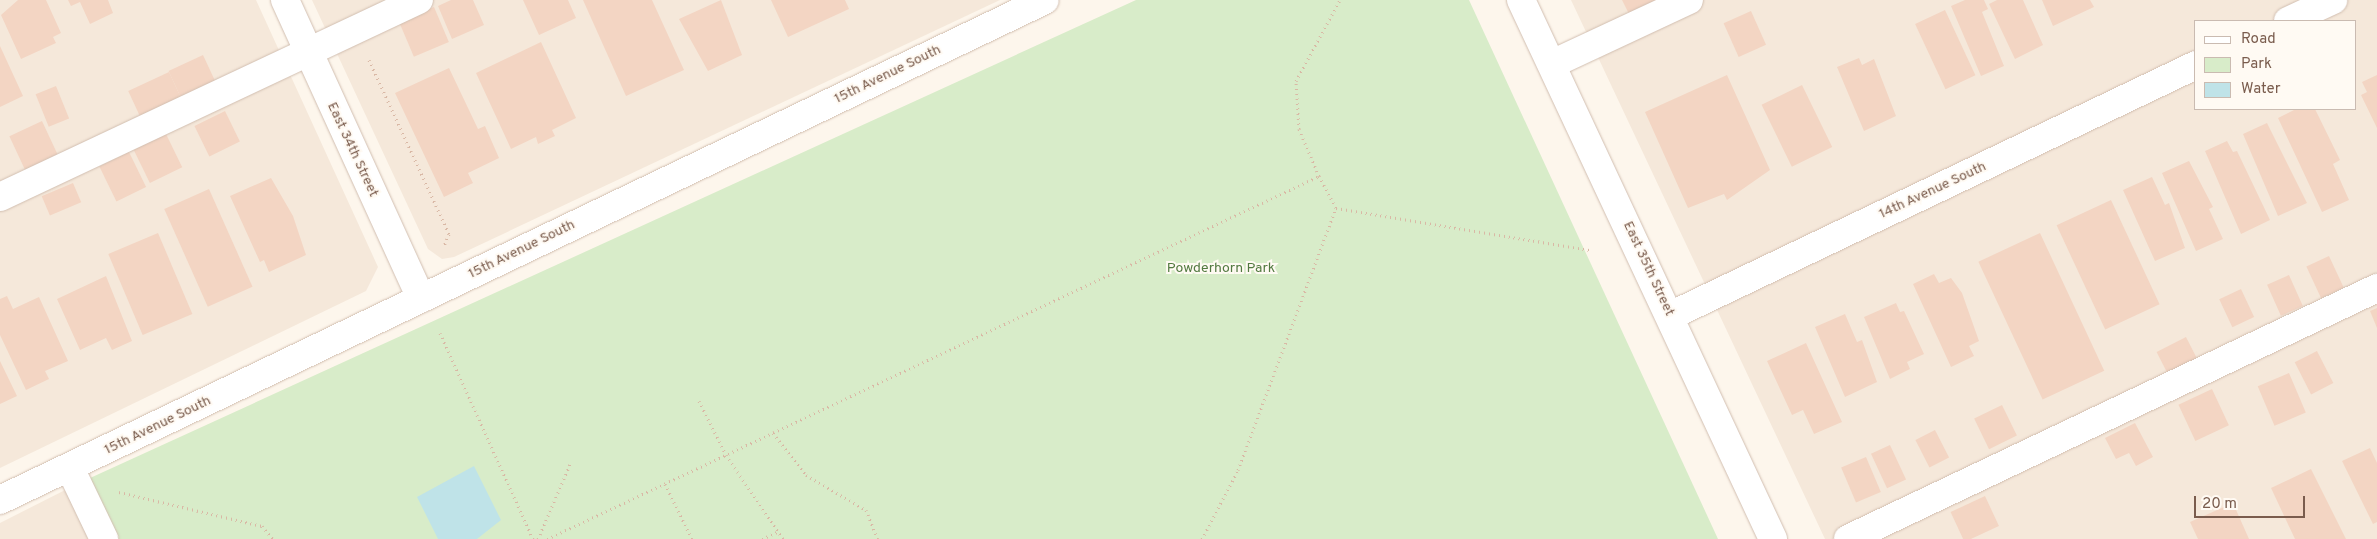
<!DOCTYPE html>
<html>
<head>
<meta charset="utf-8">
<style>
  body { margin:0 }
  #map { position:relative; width:2377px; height:539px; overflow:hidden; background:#fdf6ec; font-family:Overpass,sans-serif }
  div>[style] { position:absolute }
  .residential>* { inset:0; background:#f5e8da }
  .green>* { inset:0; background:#d8ecc9 }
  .water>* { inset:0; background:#bfe3e8 }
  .building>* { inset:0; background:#f3d5c3; transform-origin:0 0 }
  .path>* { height:3px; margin-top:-1.5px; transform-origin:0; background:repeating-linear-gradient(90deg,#d9b8a5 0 1px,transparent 0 5px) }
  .roads { filter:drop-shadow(0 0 1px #d1beb0) drop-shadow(0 0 1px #d1beb0) }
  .minor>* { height:28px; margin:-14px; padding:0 14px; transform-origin:14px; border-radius:14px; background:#fff }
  span { translate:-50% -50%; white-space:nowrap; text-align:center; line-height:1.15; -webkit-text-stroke:4px #fffaf3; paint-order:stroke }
  .street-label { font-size:14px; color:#7a5c4d }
  .park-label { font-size:14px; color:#537a41 }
  .legend { position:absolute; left:2194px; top:20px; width:162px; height:90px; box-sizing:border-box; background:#fffaf3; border:1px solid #cabbb1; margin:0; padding:6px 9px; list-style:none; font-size:15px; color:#7a5c4d }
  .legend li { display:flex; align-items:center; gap:10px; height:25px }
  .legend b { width:25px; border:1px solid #cabbb1 }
  .scale { position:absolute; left:2194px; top:496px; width:111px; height:22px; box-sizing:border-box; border:2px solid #7a5c4d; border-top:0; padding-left:6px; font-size:15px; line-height:18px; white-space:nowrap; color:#7a5c4d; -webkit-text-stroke:4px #fffaf3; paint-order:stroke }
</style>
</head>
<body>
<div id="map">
  <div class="residential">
    <i style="clip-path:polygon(0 0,256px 0,378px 267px,366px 291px,0 468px)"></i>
    <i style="clip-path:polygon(312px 0,1000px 0,454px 257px,442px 259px,428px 249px)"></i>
    <i style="clip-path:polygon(evenodd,1571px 0,2377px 0,2377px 539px,1825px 539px,1571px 0,2196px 21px,2356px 21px,2356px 109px,2196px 109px,2196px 21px)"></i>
    <i style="clip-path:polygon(77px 484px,103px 539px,0 539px,0 523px)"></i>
  </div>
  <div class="green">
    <i style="clip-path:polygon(1136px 0,1469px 0,1718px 539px,103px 539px,77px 484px)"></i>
  </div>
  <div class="water">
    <i style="clip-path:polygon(474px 466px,501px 520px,477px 539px,438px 539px,417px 497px)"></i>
  </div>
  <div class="building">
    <i style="clip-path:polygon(18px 0,46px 0,61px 33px,53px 37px,56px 43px,21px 59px,1px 15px)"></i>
    <i style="clip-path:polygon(68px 0,108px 0,113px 13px,90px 24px,80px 2px,71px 6px)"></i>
    <i style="clip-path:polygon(451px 0,473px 0,484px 25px,452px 39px,438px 6px)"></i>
    <i style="clip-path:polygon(523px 0,568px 0,576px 18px,539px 35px)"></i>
    <i style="clip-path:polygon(583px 0,652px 0,684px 70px,626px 96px)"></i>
    <i style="clip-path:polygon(721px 0,742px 55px,708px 71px,679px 19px)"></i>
    <i style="clip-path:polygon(771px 0,845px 0,849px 9px,788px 37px)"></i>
    <i style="clip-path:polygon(1622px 0,1659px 0,1632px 20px)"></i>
    <i style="clip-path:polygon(1965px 0,1984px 0,1988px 9px,1982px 12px,2004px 66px,1981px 76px,1951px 6px)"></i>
    <i style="clip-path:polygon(1997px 0,2023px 0,2043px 45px,2015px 59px,1989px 4px)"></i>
    <i style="clip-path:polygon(2042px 0,2090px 0,2094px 7px,2053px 26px)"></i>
    <i style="left:434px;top:7px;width:38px;height:38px;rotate:67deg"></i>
    <i style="left:1945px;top:10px;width:72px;height:33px;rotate:65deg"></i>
    <i style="left:1751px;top:11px;width:37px;height:30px;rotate:66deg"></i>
    <i style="clip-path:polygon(541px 42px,576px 118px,552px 130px,555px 136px,538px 144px,536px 137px,511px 149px,476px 73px)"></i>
    <i style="clip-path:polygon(0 46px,23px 96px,0 107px)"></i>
    <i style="left:203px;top:55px;width:33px;height:38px;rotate:65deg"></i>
    <i style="clip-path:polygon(1859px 58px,1862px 65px,1874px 59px,1896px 116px,1864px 131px,1837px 67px)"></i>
    <i style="clip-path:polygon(449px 68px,478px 129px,485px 126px,499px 158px,468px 173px,473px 183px,444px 197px,395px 93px)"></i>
    <i style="left:169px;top:72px;width:33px;height:45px;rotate:65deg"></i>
    <i style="clip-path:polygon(1727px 75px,1770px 170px,1727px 200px,1724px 194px,1688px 208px,1645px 112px)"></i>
    <i style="clip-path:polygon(2377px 75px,2377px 128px,2361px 95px,2367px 92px,2362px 82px)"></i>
    <i style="left:1802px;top:85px;width:69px;height:45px;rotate:64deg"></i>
    <i style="left:56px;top:86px;width:35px;height:22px;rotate:68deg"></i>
    <i style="clip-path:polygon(2296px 109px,2315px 109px,2340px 160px,2333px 164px,2349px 200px,2322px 212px,2278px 118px)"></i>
    <i style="left:225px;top:111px;width:34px;height:34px;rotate:64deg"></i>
    <i style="left:42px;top:121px;width:40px;height:36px;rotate:65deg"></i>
    <i style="clip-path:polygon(2267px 123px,2307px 203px,2278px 216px,2243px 134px)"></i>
    <i style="left:166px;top:134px;width:37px;height:36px;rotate:64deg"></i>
    <i style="clip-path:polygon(2227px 141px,2233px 152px,2237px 151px,2270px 220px,2241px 234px,2205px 151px)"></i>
    <i style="left:129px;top:152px;width:39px;height:33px;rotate:64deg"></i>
    <i style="clip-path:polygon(2189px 161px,2213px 207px,2209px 209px,2223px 239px,2196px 251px,2162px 173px)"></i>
    <i style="clip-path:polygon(2152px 177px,2165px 205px,2169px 203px,2185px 248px,2155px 261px,2123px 190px)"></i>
    <i style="clip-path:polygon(271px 178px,293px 216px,306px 255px,269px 272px,264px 260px,260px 262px,230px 196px)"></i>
    <i style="left:73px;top:183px;width:21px;height:34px;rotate:67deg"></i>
    <i style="left:209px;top:189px;width:107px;height:49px;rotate:66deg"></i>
    <i style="left:2111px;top:200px;width:115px;height:60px;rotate:65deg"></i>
    <i style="left:158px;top:233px;width:88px;height:54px;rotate:67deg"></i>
    <i style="left:2040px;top:233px;width:152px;height:68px;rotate:65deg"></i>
    <i style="left:2329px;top:256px;width:35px;height:25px;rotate:65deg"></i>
    <i style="clip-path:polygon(1934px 274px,1939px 283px,1951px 278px,1962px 293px,1979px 341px,1969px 346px,1974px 356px,1951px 367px,1913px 284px)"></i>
    <i style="left:2289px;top:275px;width:34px;height:24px;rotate:66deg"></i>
    <i style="clip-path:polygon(106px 276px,132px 341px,112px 350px,106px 338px,80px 350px,57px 299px)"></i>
    <i style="left:2241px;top:289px;width:31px;height:24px;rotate:65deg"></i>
    <i style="clip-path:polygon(7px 296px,13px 309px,39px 297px,68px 361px,45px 371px,49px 379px,26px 390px,0 335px,0 299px)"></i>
    <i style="clip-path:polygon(1896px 303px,1900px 312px,1904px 311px,1924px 354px,1907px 362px,1910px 369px,1890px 379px,1864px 317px)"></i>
    <i style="clip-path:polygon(2377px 308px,2377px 328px,2370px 311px)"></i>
    <i style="clip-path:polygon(1845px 314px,1857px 342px,1862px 340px,1877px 382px,1845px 397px,1815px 327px)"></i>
    <i style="left:2186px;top:337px;width:34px;height:33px;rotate:63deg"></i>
    <i style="clip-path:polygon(1806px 343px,1842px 422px,1814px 434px,1803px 410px,1792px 415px,1767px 361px)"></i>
    <i style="left:2317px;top:351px;width:36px;height:25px;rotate:63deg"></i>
    <i style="clip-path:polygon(0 361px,17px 396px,0 404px)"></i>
    <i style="left:2289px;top:373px;width:43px;height:34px;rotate:67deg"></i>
    <i style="left:2212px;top:389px;width:40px;height:37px;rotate:65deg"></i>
    <i style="left:2002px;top:405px;width:34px;height:31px;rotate:64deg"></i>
    <i style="clip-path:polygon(2135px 423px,2153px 457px,2136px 466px,2129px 453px,2116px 459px,2105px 438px)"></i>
    <i style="left:1935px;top:430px;width:31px;height:22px;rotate:63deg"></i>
    <i style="left:1890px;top:445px;width:38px;height:21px;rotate:65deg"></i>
    <i style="clip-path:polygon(2370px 448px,2377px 463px,2377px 522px,2373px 524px,2342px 461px)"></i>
    <i style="left:1866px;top:457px;width:38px;height:27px;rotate:67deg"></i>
    <i style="clip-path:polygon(2311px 469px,2346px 539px,2295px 539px,2271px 488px)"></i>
    <i style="left:1985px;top:496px;width:33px;height:38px;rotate:65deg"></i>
    <i style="clip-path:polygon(2233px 503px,2249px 539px,2198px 539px,2190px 522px)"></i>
  </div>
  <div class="path">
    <i style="left:369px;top:60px;width:192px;rotate:65.3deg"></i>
    <i style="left:449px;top:234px;width:13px;rotate:113deg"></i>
    <i style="left:1319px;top:176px;width:36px;rotate:62deg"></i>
    <i style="left:440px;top:333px;width:226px;rotate:65.7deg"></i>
    <i style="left:699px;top:401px;width:60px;rotate:63.4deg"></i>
    <i style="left:726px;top:455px;width:102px;rotate:55.8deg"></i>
    <i style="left:773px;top:433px;width:53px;rotate:51.8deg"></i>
    <i style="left:806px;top:475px;width:69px;rotate:30.3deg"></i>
    <i style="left:866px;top:510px;width:31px;rotate:68deg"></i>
    <i style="left:665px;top:484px;width:61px;rotate:63.9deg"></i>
    <i style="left:119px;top:492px;width:147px;rotate:13.4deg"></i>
    <i style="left:262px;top:526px;width:17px;rotate:50deg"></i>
    <i style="left:538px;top:539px;width:84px;rotate:-66.8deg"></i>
    <i style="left:547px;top:539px;width:853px;rotate:-25.18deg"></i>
    <i style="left:1319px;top:176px;width:51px;rotate:-113.1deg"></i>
    <i style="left:1299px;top:129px;width:48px;rotate:-93.6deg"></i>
    <i style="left:1296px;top:81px;width:92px;rotate:-61.5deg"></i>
    <i style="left:762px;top:539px;width:17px;rotate:-25deg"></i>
    <i style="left:1202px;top:539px;width:78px;rotate:-62.4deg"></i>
    <i style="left:1238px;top:470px;width:280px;rotate:-69.5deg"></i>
    <i style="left:1336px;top:208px;width:258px;rotate:9.4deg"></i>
  </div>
  <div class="roads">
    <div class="minor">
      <i style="left:285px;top:0;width:328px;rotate:65.5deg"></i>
      <i style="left:1521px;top:0;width:595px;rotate:64.94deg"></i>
      <i style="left:2288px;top:21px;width:50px;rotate:-25deg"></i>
      <i style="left:1552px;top:64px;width:151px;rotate:-25deg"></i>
      <i style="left:0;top:197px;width:463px;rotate:-25.2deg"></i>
      <i style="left:1670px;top:316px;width:583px;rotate:-25.51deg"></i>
      <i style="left:70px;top:468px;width:79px;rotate:64.4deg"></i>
      <i style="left:0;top:500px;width:1158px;rotate:-25.57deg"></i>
      <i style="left:1848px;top:539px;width:586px;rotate:-25.38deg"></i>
    </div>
  </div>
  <div class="street-label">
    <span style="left:888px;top:75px;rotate:-26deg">15th Avenue South</span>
    <span style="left:352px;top:150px;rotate:65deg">East 34th Street</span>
    <span style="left:1933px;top:191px;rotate:-25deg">14th Avenue South</span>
    <span style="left:522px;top:250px;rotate:-26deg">15th Avenue South</span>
    <span style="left:1648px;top:269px;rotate:65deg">East 35th Street</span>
    <span style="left:158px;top:426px;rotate:-26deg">15th Avenue South</span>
  </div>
  <div class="park-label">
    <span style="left:1221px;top:269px">Powderhorn Park</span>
  </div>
  <ul class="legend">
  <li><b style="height:6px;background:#fff"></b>Road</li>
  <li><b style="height:14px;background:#d8ecc9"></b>Park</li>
  <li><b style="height:14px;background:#bfe3e8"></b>Water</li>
  </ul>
  <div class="scale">20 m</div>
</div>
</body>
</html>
